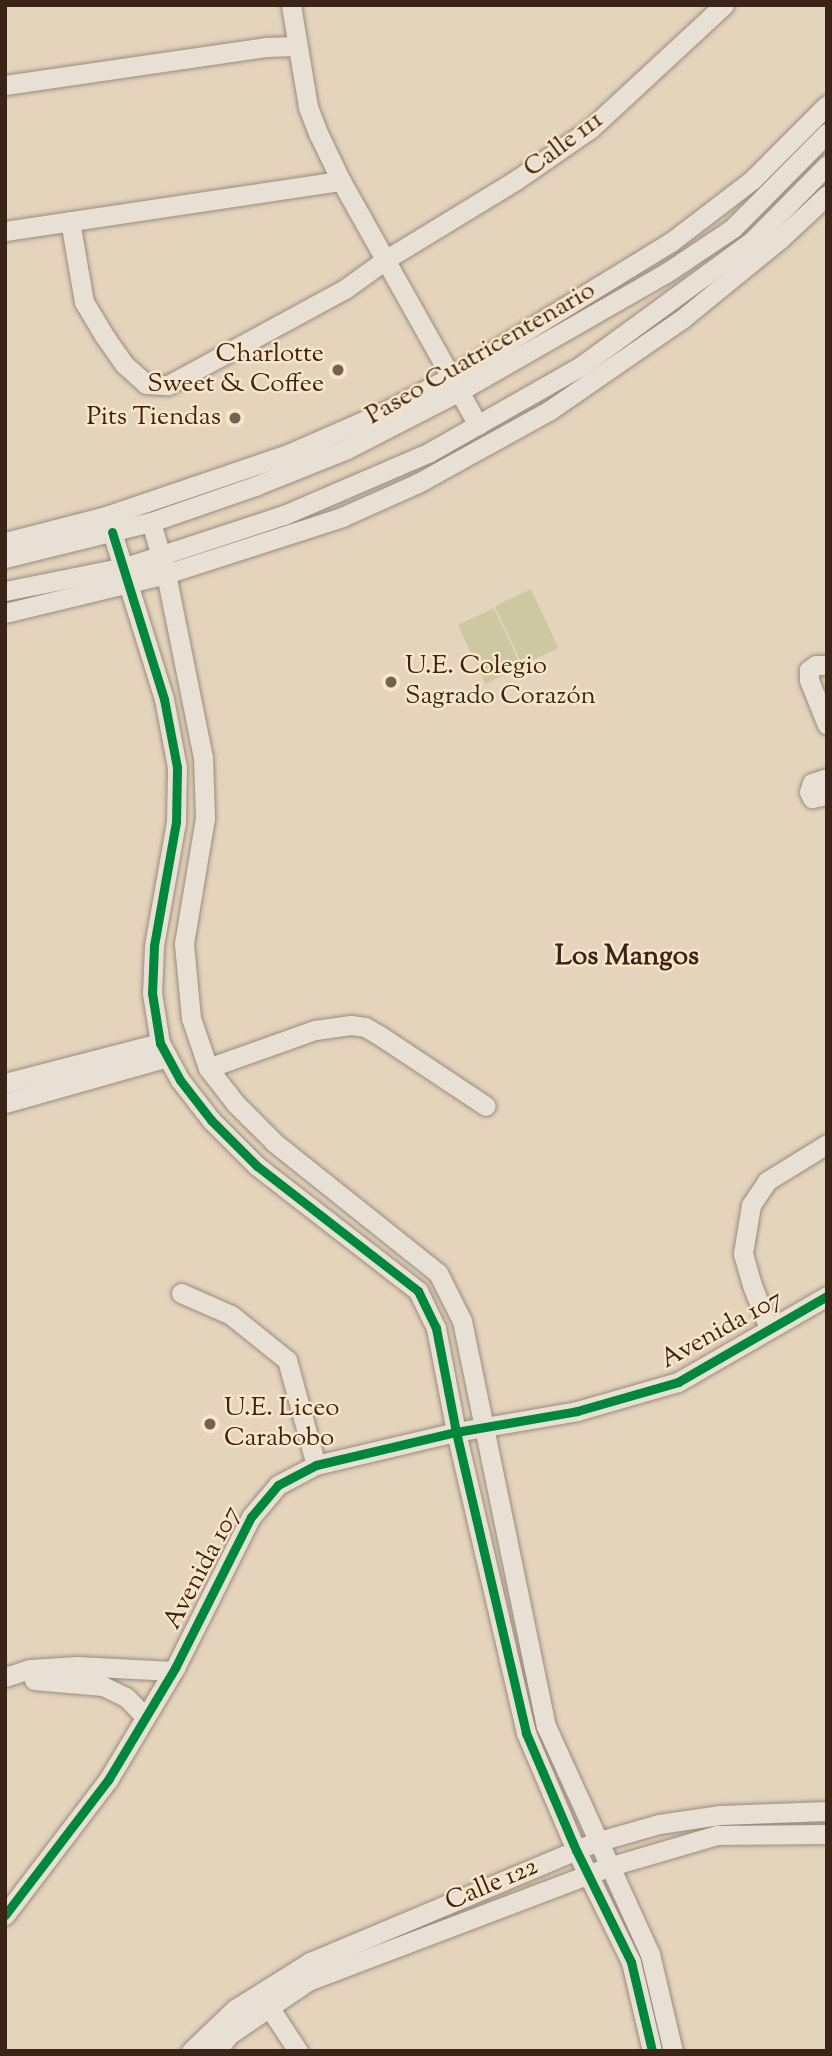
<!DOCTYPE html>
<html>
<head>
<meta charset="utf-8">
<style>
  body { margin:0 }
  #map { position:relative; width:832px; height:2056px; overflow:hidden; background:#e5d4bc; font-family:"Sorts Mill Goudy",serif }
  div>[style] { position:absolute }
  .green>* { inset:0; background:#cdc8a2; transform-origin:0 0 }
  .roads { filter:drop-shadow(0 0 2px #998c7e) drop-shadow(0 0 2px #998c7e) }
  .minor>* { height:19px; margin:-9.5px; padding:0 9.5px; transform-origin:9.5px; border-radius:9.5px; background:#e8e0d4 }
  .cycleway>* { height:9px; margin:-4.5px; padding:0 4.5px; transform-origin:4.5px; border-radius:4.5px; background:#00873e }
  .dots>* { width:19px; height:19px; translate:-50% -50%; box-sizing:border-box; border:4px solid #f9e5c8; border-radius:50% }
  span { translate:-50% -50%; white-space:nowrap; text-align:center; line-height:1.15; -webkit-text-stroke:5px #f9e5c8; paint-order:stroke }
  .street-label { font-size:26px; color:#3a2418 }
  .poi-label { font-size:26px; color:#3a2418 }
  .right { translate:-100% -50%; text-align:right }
  .left { translate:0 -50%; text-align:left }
  .neighbourhood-label { font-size:28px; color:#3a2418; font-weight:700 }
  .frame { position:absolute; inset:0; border:7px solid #3a2418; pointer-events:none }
</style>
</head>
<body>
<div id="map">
  <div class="green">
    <i style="left:531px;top:589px;width:65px;height:40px;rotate:65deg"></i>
    <i style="left:494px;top:608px;width:65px;height:40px;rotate:65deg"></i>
  </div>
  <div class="roads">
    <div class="minor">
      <i style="left:291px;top:5px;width:103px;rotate:80.5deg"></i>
      <i style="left:308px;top:107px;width:30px;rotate:69deg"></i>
      <i style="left:319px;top:135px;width:51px;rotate:64.4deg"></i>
      <i style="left:341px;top:181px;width:280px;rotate:60.7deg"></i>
      <i style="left:5px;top:85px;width:263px;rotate:-8.3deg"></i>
      <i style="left:265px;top:47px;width:32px;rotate:-2deg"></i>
      <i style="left:70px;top:221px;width:82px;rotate:80.2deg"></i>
      <i style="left:84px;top:302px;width:37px;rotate:59deg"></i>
      <i style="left:103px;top:334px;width:38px;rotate:55deg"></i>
      <i style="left:125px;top:365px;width:28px;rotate:42deg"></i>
      <i style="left:146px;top:384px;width:22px;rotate:3deg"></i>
      <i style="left:168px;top:385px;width:201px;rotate:-28.5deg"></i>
      <i style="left:345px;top:289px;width:49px;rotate:-35.9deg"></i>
      <i style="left:385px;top:260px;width:153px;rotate:-31.4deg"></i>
      <i style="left:516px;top:180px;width:90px;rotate:-34.6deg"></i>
      <i style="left:590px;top:129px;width:183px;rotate:-42.8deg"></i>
      <i style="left:5px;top:231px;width:340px;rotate:-8.5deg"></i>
      <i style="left:151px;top:522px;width:54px;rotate:73.9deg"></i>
      <i style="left:166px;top:574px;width:187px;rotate:78.6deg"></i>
      <i style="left:203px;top:757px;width:61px;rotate:88.1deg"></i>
      <i style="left:205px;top:818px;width:128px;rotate:99.5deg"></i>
      <i style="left:184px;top:944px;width:74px;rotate:84.6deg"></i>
      <i style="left:191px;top:1018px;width:53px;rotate:71.2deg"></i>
      <i style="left:208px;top:1068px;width:46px;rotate:52.1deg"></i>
      <i style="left:236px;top:1104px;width:55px;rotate:45deg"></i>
      <i style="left:275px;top:1143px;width:208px;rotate:38.6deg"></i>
      <i style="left:438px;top:1273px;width:54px;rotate:63.4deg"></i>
      <i style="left:462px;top:1321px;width:414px;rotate:78.3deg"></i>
      <i style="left:546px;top:1726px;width:251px;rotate:65.5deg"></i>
      <i style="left:650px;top:1954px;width:100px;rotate:76.7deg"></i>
      <i style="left:112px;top:532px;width:175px;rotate:72.7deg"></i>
      <i style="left:164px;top:699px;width:69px;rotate:79.2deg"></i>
      <i style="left:177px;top:767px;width:55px;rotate:91deg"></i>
      <i style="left:176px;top:822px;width:126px;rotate:100.1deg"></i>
      <i style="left:154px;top:946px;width:47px;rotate:92.4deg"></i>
      <i style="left:152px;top:993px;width:51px;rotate:80.9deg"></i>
      <i style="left:160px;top:1043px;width:42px;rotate:61.6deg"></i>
      <i style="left:180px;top:1080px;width:51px;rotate:52.2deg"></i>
      <i style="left:211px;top:1120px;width:65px;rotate:45deg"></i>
      <i style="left:257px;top:1166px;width:204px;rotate:37.8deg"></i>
      <i style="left:418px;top:1291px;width:41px;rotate:64.1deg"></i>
      <i style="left:436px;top:1328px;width:106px;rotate:79.1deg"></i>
      <i style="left:456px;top:1432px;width:309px;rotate:76.9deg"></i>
      <i style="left:526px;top:1733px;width:127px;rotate:66.9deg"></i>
      <i style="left:576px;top:1850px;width:125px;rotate:63.8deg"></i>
      <i style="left:631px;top:1962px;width:91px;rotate:76.7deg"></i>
      <i style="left:5px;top:542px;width:104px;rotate:-14.4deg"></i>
      <i style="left:106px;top:516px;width:192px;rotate:-18.8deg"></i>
      <i style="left:288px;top:454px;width:103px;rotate:-23.6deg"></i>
      <i style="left:382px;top:413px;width:76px;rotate:-27.6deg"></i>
      <i style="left:449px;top:378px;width:260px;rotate:-31.5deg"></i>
      <i style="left:671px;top:242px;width:102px;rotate:-37.4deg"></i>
      <i style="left:752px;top:180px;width:106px;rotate:-45deg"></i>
      <i style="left:5px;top:558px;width:150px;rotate:-13.9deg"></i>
      <i style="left:151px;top:522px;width:110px;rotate:-19.1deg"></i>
      <i style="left:255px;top:486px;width:99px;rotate:-21.9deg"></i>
      <i style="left:347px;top:449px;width:125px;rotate:-27.2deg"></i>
      <i style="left:458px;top:392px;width:240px;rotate:-29.8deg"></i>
      <i style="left:666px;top:273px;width:81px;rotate:-33.9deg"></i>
      <i style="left:733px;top:228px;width:134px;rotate:-45.3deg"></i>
      <i style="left:5px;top:591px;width:122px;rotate:-11.3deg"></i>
      <i style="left:125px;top:567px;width:39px;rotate:-18deg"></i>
      <i style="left:162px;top:555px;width:128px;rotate:-18.2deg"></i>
      <i style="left:284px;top:515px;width:157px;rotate:-23.3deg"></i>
      <i style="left:428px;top:453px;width:176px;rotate:-29.6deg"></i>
      <i style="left:581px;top:366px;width:212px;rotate:-36.2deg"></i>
      <i style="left:752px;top:241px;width:107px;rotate:-45.4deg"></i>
      <i style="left:5px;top:613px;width:166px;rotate:-13.6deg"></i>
      <i style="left:166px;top:574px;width:185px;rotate:-17.9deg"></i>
      <i style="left:342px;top:517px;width:83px;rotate:-24.1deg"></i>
      <i style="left:418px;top:483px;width:151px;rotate:-28.9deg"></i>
      <i style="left:550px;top:410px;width:160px;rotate:-34.6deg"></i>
      <i style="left:682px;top:319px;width:127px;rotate:-39.2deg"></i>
      <i style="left:780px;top:239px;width:64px;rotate:-43.1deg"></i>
      <i style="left:827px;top:665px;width:11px;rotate:180deg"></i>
      <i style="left:816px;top:665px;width:9px;rotate:144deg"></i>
      <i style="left:809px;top:670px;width:10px;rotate:90deg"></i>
      <i style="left:809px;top:680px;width:48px;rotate:68.2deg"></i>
      <i style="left:827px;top:778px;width:16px;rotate:162deg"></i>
      <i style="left:812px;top:783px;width:9px;rotate:108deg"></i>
      <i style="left:809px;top:792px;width:7px;rotate:63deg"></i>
      <i style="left:812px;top:798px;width:15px;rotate:-11deg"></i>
      <i style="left:208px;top:1068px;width:114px;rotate:-19.6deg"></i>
      <i style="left:315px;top:1030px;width:36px;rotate:-8deg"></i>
      <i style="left:351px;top:1025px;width:14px;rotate:8deg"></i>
      <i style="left:365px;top:1027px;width:16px;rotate:30deg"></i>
      <i style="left:379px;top:1035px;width:128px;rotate:33.6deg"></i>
      <i style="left:5px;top:1083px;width:160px;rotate:-14.5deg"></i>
      <i style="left:5px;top:1103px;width:169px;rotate:-15.8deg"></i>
      <i style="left:181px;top:1293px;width:55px;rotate:23.7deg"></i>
      <i style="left:231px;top:1315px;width:72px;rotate:38.8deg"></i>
      <i style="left:287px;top:1360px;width:109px;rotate:74.6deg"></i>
      <i style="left:769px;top:1328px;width:46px;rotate:-111.6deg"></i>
      <i style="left:752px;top:1285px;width:33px;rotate:-106deg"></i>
      <i style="left:743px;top:1253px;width:49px;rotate:-80.5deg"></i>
      <i style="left:751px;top:1205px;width:29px;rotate:-56deg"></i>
      <i style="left:767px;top:1181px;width:70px;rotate:-31.7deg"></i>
      <i style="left:5px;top:1677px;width:26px;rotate:-18deg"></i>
      <i style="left:30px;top:1669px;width:47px;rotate:-3.7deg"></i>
      <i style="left:77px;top:1666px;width:96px;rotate:3deg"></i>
      <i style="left:34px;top:1680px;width:69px;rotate:5deg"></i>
      <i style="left:103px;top:1686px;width:25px;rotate:26deg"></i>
      <i style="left:126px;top:1697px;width:28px;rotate:46deg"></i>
      <i style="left:5px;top:1915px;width:170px;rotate:-52.7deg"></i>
      <i style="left:108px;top:1780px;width:131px;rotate:-59.1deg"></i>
      <i style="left:175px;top:1668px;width:169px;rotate:-63.3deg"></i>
      <i style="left:251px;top:1517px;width:42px;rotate:-49.8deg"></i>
      <i style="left:278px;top:1485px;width:43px;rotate:-27.8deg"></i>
      <i style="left:316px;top:1465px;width:144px;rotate:-13.3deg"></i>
      <i style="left:456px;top:1432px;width:123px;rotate:-9.8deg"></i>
      <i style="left:577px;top:1411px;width:105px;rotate:-16deg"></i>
      <i style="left:678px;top:1382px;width:172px;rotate:-30deg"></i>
      <i style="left:269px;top:2007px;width:53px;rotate:56.6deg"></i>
      <i style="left:191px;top:2051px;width:61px;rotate:-43.7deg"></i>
      <i style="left:235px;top:2009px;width:89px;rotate:-32.1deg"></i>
      <i style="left:310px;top:1962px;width:310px;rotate:-22.8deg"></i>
      <i style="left:596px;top:1842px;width:66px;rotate:-15.9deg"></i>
      <i style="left:659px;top:1824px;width:62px;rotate:-8.4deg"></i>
      <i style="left:720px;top:1815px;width:107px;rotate:-2.1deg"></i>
      <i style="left:216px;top:2051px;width:22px;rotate:-51deg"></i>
      <i style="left:230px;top:2034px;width:94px;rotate:-34.2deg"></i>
      <i style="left:308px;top:1981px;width:321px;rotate:-20.8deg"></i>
      <i style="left:608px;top:1867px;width:114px;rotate:-16.4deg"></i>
      <i style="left:717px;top:1835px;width:110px;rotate:-0.5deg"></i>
    </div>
  </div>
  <div class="cycleway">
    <i style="left:112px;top:532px;width:175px;rotate:72.7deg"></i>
    <i style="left:164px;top:699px;width:69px;rotate:79.2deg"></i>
    <i style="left:177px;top:767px;width:55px;rotate:91deg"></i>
    <i style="left:176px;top:822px;width:126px;rotate:100.1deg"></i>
    <i style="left:154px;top:946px;width:47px;rotate:92.4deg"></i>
    <i style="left:152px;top:993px;width:51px;rotate:80.9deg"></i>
    <i style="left:160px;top:1043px;width:42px;rotate:61.6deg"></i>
    <i style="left:180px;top:1080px;width:51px;rotate:52.2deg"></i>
    <i style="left:211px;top:1120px;width:65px;rotate:45deg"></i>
    <i style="left:257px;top:1166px;width:204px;rotate:37.8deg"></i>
    <i style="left:418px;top:1291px;width:41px;rotate:64.1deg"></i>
    <i style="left:436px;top:1328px;width:106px;rotate:79.1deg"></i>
    <i style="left:456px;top:1432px;width:309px;rotate:76.9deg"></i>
    <i style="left:526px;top:1733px;width:127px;rotate:66.9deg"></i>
    <i style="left:576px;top:1850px;width:125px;rotate:63.8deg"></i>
    <i style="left:631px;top:1962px;width:91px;rotate:76.7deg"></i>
    <i style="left:5px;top:1915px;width:170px;rotate:-52.7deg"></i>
    <i style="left:108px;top:1780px;width:131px;rotate:-59.1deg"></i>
    <i style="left:175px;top:1668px;width:169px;rotate:-63.3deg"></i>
    <i style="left:251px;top:1517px;width:42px;rotate:-49.8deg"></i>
    <i style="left:278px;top:1485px;width:43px;rotate:-27.8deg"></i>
    <i style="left:316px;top:1465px;width:144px;rotate:-13.3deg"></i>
    <i style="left:456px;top:1432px;width:123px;rotate:-9.8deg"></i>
    <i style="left:577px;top:1411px;width:105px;rotate:-16deg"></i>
    <i style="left:678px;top:1382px;width:172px;rotate:-30deg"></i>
  </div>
  <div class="dots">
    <i style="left:338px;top:370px;background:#766251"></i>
    <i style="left:235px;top:418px;background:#766251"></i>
    <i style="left:391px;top:682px;background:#766251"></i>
    <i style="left:210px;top:1424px;background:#766251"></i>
  </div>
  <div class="street-label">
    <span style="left:564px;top:145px;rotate:-37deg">Calle 111</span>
    <span style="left:481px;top:354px;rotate:-30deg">Paseo Cuatricentenario</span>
    <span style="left:722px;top:1330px;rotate:-29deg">Avenida 107</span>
    <span style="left:203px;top:1568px;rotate:-62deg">Avenida 107</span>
    <span style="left:492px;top:1885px;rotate:-23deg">Calle 122</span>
  </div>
  <div class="poi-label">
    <span class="right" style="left:324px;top:370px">Charlotte<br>Sweet &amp; Coffee</span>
    <span class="right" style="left:221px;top:418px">Pits Tiendas</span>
    <span class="left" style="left:405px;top:682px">U.E. Colegio<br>Sagrado Corazón</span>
    <span class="left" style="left:224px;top:1424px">U.E. Liceo<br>Carabobo</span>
  </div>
  <div class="neighbourhood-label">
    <span style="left:627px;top:957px">Los Mangos</span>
  </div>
  <div class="frame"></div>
</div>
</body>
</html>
